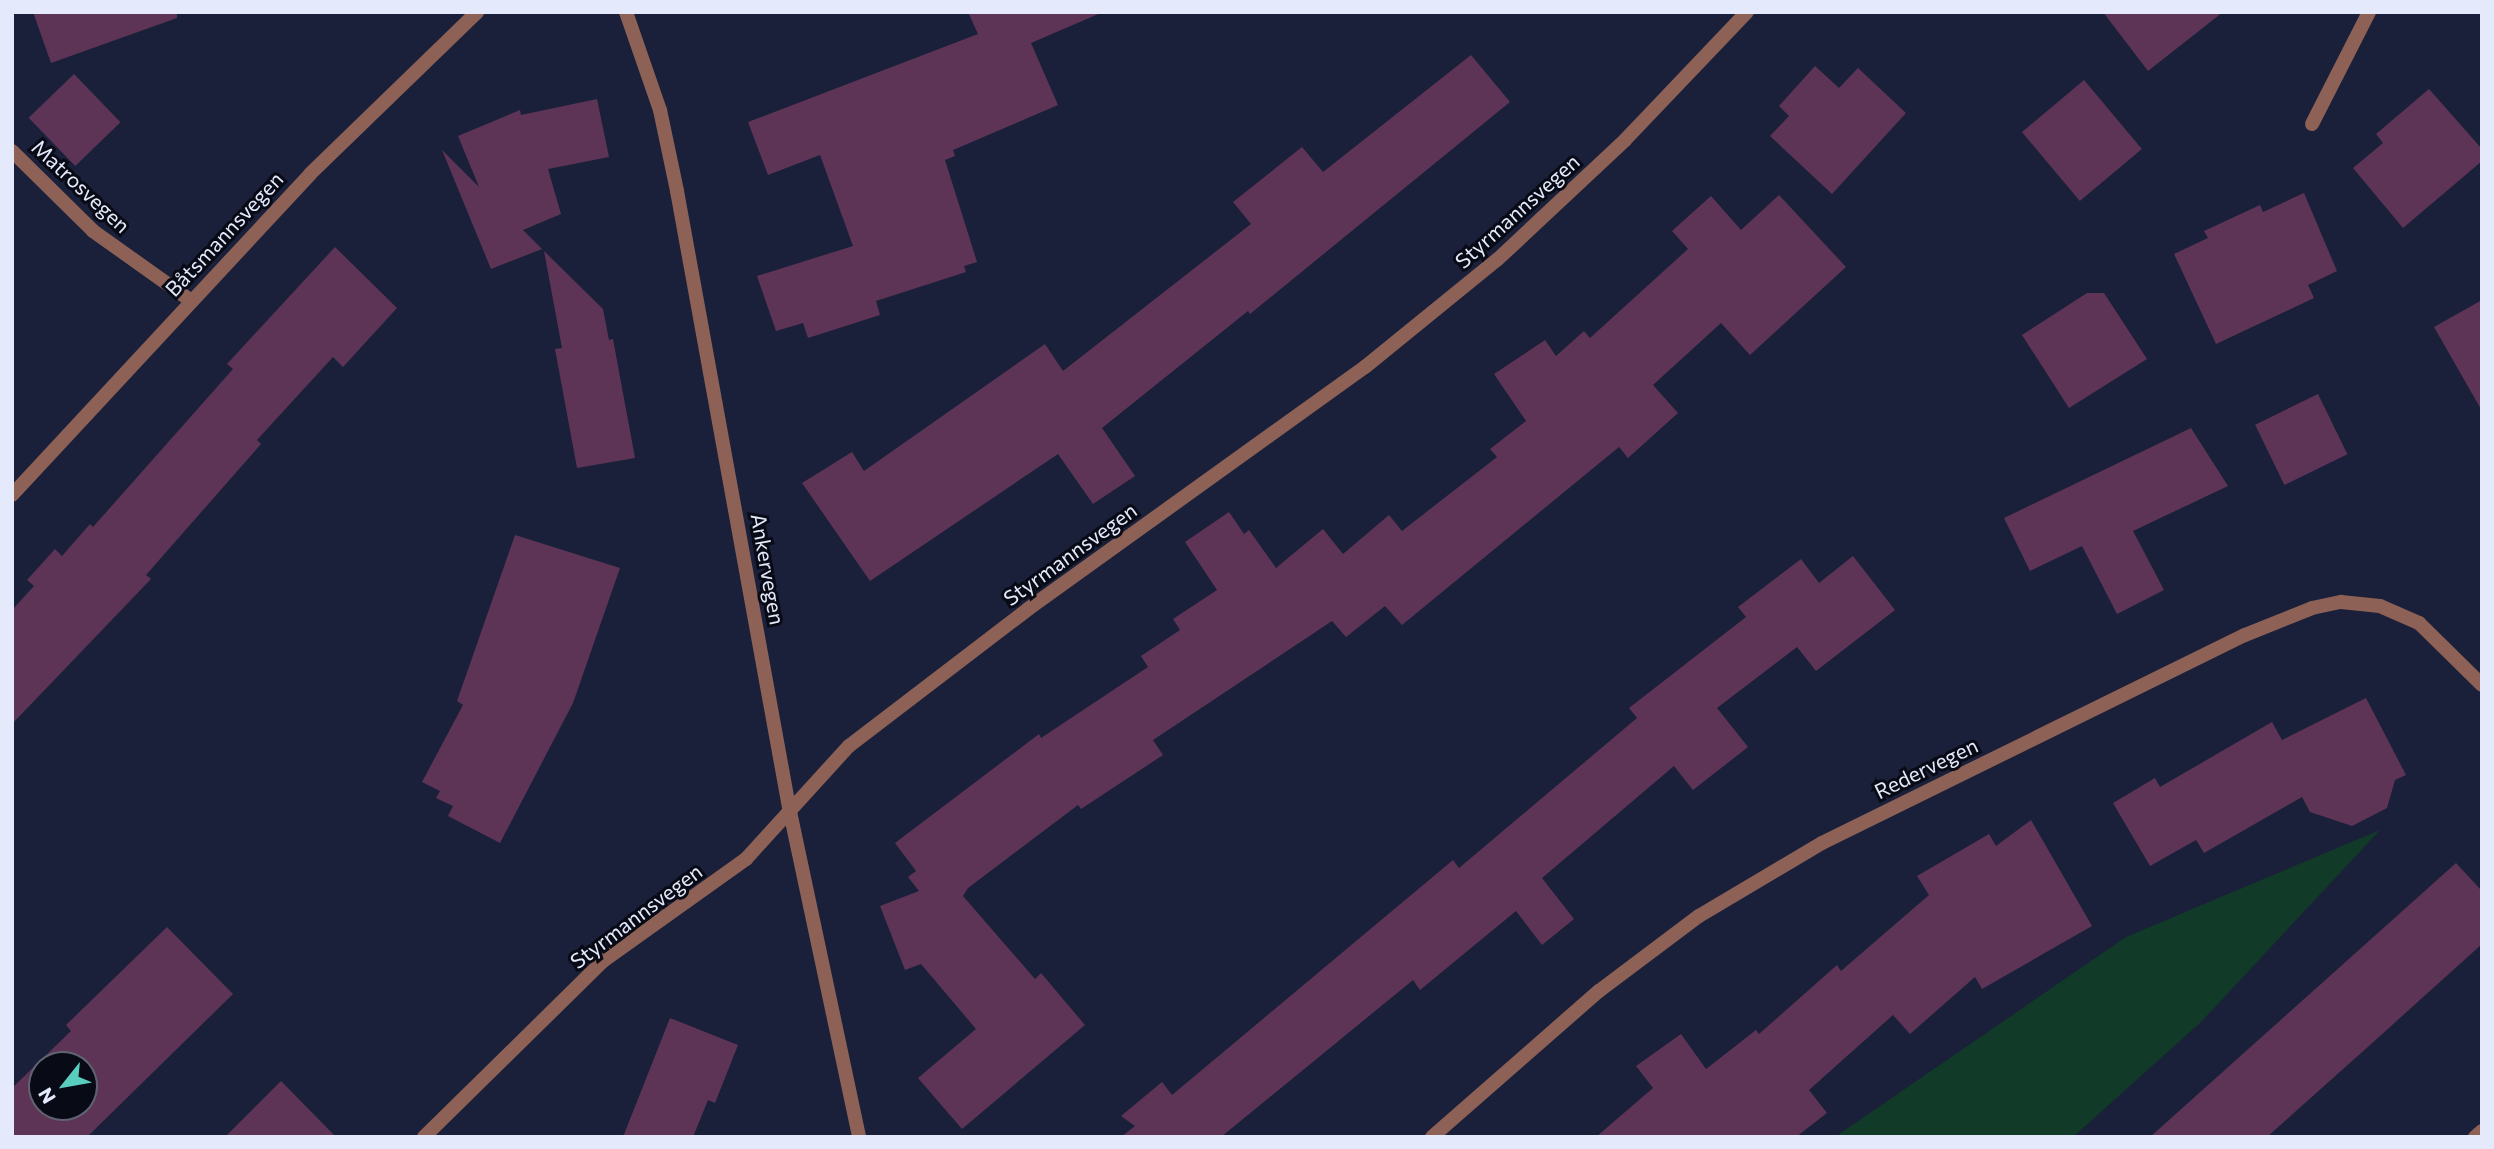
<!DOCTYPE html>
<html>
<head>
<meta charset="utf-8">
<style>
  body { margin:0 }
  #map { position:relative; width:2494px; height:1149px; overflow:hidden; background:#1a2039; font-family:Commissioner,sans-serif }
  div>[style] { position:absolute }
  .green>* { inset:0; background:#113a28 }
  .building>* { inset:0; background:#5d3456; transform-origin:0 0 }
  .service>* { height:14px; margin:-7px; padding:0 7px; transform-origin:7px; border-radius:7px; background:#8d6155 }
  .minor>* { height:14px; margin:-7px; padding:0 7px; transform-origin:7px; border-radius:7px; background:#8d6155 }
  span { translate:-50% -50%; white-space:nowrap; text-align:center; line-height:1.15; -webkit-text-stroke:6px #080b16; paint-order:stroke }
  .street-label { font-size:21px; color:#e4eafb }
  .frame { position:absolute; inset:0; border:14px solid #e4eafb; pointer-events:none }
  .north { position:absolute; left:28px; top:1051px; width:70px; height:70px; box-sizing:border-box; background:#080b16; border:2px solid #606472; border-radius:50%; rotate:239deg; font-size:19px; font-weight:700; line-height:28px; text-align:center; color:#e4eafb }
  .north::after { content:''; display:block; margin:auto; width:24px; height:32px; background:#59cebf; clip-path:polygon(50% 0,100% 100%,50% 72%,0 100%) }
</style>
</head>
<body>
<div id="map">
  <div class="green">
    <i style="clip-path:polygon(2380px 830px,2201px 1022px,2073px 1137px,1835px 1137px,2126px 937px)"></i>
  </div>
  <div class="building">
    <i style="clip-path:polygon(33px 12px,177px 12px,177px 18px,51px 63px)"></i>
    <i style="clip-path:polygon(968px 12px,1103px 12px,1031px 43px,1058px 105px,953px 150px,955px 156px,945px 160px,977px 262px,964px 266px,966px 272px,876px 301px,880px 315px,808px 338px,803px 323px,776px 331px,757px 276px,853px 246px,820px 155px,768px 175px,748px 122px,978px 34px)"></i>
    <i style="clip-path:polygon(2103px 12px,2223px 12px,2148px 71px)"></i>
    <i style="clip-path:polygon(1471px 55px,1510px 102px,1250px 314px,1248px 311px,1102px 428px,1135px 476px,1093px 504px,1058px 454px,870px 581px,802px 483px,852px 452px,864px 471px,1045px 344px,1063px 371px,1251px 224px,1233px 202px,1302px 147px,1323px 172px)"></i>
    <i style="clip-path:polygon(1815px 66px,1839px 88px,1858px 68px,1906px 113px,1832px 194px,1770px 136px,1789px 116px,1779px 106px)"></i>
    <i style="left:74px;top:74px;width:67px;height:63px;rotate:46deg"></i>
    <i style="left:2084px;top:80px;width:90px;height:81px;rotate:50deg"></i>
    <i style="clip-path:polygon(2429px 89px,2482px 149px,2482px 161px,2403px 228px,2353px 168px,2383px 143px,2376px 134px)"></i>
    <i style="clip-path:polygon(597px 99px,609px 157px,548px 169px,561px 214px,523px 230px,542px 249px,491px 269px,442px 150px,479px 187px,458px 136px,520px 110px,521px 115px)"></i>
    <i style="clip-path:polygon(2304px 193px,2337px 271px,2308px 285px,2314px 298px,2216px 344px,2174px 254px,2208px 238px,2204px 231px,2260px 205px,2263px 212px)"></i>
    <i style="clip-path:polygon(1779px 195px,1846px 267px,1750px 355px,1721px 323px,1653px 385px,1678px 413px,1628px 458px,1619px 447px,1402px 625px,1385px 606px,1346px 637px,1332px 621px,1153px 740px,1163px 755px,1081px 809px,1078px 805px,968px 888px,963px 896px,1035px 979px,1041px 973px,1085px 1025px,962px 1129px,918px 1078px,976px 1029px,921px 964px,905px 970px,880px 906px,919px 891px,908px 877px,916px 871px,895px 843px,1039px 734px,1041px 738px,1148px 667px,1141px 656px,1180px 630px,1173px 619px,1217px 590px,1185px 542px,1229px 512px,1244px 534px,1249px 530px,1276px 568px,1323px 529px,1343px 554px,1389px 515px,1402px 531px,1497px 457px,1490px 449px,1526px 421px,1494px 374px,1545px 340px,1556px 356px,1584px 331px,1590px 338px,1688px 249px,1672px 231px,1711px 196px,1741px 230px)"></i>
    <i style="clip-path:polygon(335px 247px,397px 308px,343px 367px,333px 357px,257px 440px,261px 444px,146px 575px,151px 579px,12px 724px,12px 610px,34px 586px,27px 580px,55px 549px,62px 556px,90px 524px,93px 527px,233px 369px,227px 364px)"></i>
    <i style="clip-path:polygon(544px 251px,603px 309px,609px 340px,613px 339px,635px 458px,577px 468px,555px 349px,562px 348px)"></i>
    <i style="clip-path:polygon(2087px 293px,2104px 293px,2147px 359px,2069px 408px,2022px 335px)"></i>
    <i style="clip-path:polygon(2482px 300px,2482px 411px,2434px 327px)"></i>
    <i style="left:2318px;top:394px;width:67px;height:70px;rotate:64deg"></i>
    <i style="clip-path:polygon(2191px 428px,2228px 486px,2133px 531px,2164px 590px,2117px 614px,2082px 546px,2030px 571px,2004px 518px)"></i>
    <i style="clip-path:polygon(515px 535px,620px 568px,573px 703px,500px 843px,448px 816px,453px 806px,436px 798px,440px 791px,422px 782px,463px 705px,457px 701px)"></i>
    <i style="clip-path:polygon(1853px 556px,1895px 610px,1816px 671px,1797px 647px,1717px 708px,1748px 747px,1693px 790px,1674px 766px,1542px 878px,1574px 919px,1542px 945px,1516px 911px,1420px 990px,1413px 980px,1221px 1137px,1121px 1137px,1135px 1126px,1121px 1116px,1162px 1082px,1172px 1095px,1453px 860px,1459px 868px,1637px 718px,1629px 708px,1746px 617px,1738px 607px,1801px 559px,1819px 583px)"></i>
    <i style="clip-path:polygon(2366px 698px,2406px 775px,2395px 780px,2387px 808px,2352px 826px,2310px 812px,2302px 797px,2204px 853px,2196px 840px,2150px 866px,2113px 803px,2155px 778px,2160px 787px,2272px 722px,2282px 740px)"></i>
    <i style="clip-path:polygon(2031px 820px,2092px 926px,1982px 989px,1975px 977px,1910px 1034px,1893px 1015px,1809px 1090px,1827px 1113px,1796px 1137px,1596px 1137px,1653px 1088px,1636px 1066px,1681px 1034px,1706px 1069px,1756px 1030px,1759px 1034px,1837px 965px,1841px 971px,1929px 895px,1917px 876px,1989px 834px,1996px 846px)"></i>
    <i style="clip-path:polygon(2456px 863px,2482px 891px,2482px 944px,2370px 1045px,2267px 1137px,2150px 1137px)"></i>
    <i style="clip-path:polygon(evenodd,167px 927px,233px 994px,87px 1137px,12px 1137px,12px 1088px,71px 1031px,66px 1025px,167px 927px,42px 1065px,84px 1065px,84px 1107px,42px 1107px,42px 1065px)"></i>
    <i style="clip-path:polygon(670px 1018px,738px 1045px,715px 1103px,708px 1100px,693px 1137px,623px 1137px)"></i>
    <i style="clip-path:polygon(281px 1081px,336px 1137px,225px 1137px)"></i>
  </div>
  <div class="service">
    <i style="left:2312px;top:124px;width:126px;rotate:-63deg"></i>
  </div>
  <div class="minor">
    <i style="left:626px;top:12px;width:104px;rotate:70.9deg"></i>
    <i style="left:660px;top:110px;width:83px;rotate:78.1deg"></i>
    <i style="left:677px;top:191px;width:626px;rotate:79.7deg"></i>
    <i style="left:789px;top:807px;width:337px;rotate:78deg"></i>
    <i style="left:12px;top:151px;width:114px;rotate:44.6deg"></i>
    <i style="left:93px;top:231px;width:119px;rotate:35.4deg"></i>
    <i style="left:12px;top:495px;width:438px;rotate:-47.1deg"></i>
    <i style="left:310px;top:174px;width:233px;rotate:-44.1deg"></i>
    <i style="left:424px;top:1137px;width:251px;rotate:-44.5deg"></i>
    <i style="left:603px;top:961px;width:176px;rotate:-35.5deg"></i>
    <i style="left:746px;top:859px;width:153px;rotate:-47.7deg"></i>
    <i style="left:849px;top:746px;width:225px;rotate:-37.4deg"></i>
    <i style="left:1028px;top:609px;width:415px;rotate:-35.7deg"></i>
    <i style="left:1365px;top:367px;width:171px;rotate:-39.1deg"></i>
    <i style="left:1498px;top:259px;width:174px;rotate:-43.1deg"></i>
    <i style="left:1625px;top:140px;width:177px;rotate:-46.4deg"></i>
    <i style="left:1432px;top:1137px;width:222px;rotate:-41.2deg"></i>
    <i style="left:1599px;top:991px;width:125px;rotate:-36.9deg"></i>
    <i style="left:1699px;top:916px;width:143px;rotate:-30.7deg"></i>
    <i style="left:1822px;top:843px;width:471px;rotate:-26.2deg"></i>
    <i style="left:2245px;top:635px;width:72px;rotate:-21.9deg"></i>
    <i style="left:2312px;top:608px;width:30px;rotate:-12deg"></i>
    <i style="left:2341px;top:602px;width:39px;rotate:6deg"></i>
    <i style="left:2380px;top:606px;width:43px;rotate:23.6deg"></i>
    <i style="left:2419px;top:623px;width:88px;rotate:44.5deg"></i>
    <i style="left:2475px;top:1137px;width:9px;rotate:-41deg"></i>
  </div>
  <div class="street-label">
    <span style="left:81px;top:186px;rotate:43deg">Matrosvegen</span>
    <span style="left:1517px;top:211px;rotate:-42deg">Styrmannsvegen</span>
    <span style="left:224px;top:234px;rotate:-47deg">Båtsmannsvegen</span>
    <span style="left:1070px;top:554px;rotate:-36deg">Styrmannsvegen</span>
    <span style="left:768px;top:569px;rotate:80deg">Ankervegen</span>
    <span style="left:1926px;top:768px;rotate:-26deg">Redervegen</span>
    <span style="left:636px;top:916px;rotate:-37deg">Styrmannsvegen</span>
  </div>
  <div class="frame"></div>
  <div class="north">N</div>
</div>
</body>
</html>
